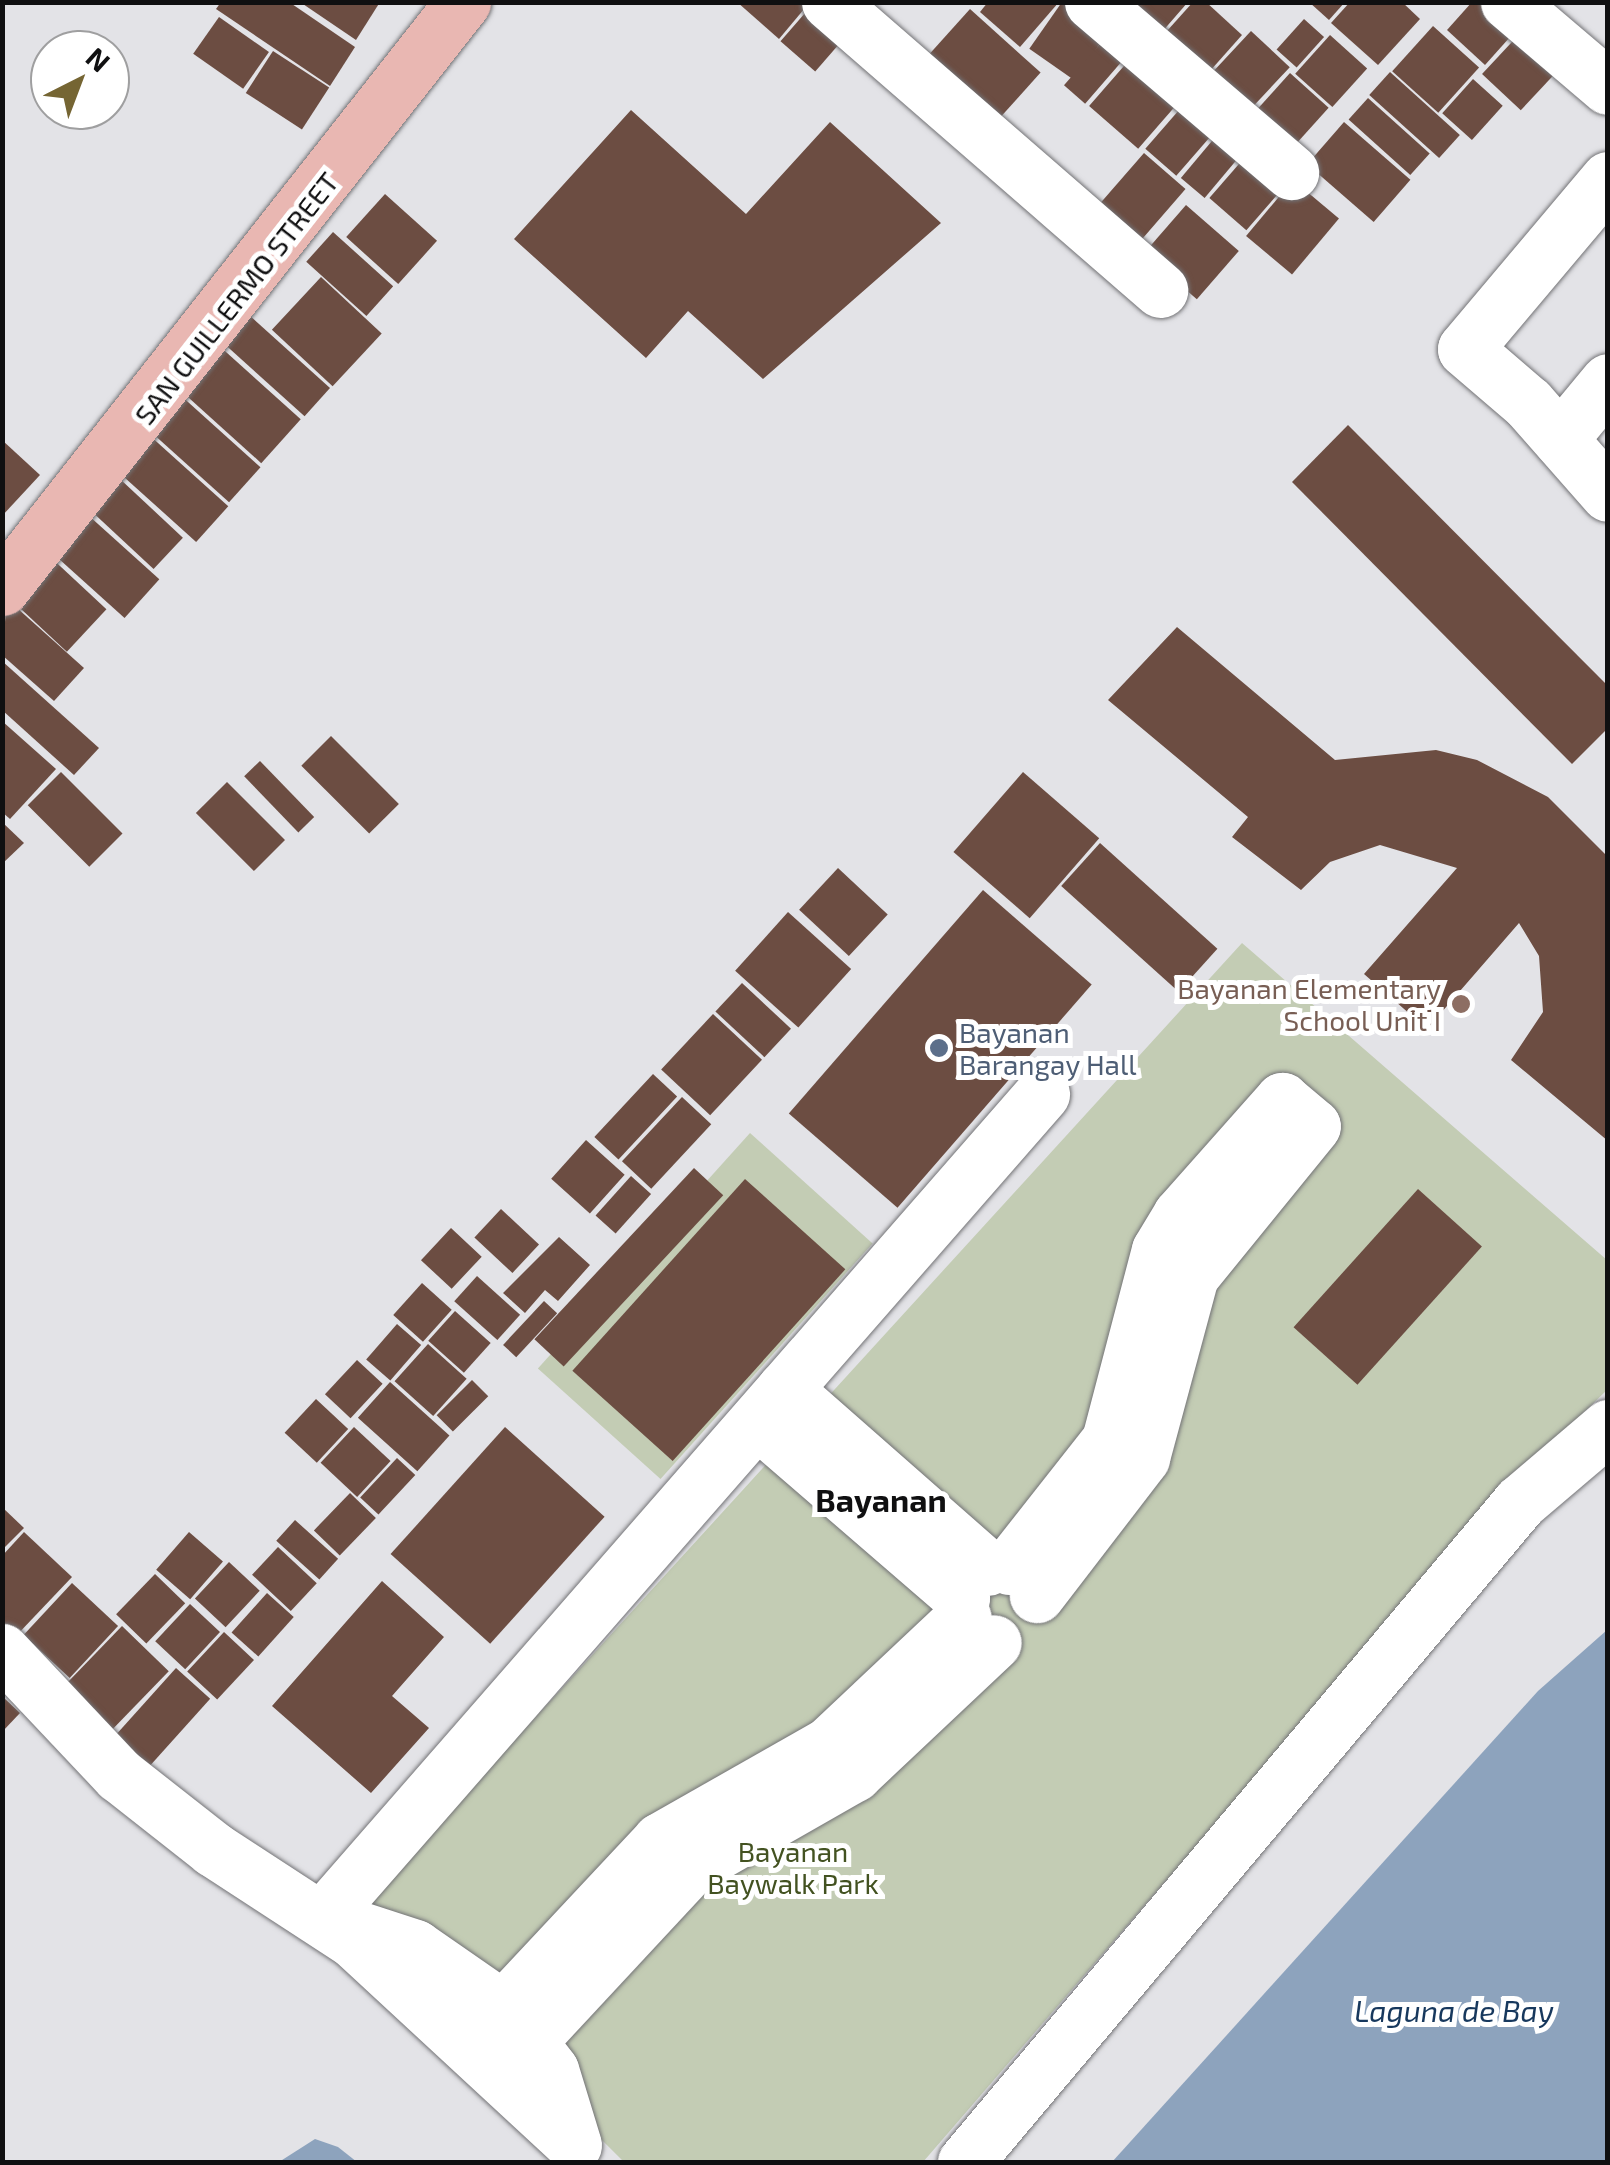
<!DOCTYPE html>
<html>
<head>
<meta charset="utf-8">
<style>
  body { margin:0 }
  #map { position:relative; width:1610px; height:2165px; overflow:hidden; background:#e3e3e7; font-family:"Exo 2",sans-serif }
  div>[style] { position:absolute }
  .green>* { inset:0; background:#c3ccb4; transform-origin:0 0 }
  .water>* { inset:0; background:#8da3bd }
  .building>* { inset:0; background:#6c4d42; transform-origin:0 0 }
  .roads { filter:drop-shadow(0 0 2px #737376) drop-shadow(0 0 2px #737376) }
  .minor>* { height:55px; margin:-27.5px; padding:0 27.5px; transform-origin:27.5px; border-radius:27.5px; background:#fff }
  .major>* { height:55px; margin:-27.5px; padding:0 27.5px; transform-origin:27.5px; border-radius:27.5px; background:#e9b7b2 }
  .dots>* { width:28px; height:28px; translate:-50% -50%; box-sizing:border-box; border:5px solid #fff; border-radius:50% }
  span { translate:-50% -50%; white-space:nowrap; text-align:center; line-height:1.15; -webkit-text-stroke:10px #fff; paint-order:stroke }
  .street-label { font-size:28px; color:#101011 }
  .education-label { font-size:28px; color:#785e54 }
  .right { translate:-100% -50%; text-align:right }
  .service-label { font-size:28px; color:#4e5e75 }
  .left { translate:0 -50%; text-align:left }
  .park-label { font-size:28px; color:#435221 }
  .water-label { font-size:30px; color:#17385d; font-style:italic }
  .quarter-label { font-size:32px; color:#101011; font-weight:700 }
  .frame { position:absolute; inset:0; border:5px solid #101011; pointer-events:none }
  .north { position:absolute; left:30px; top:30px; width:100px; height:100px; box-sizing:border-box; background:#fff; border:2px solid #9f9fa0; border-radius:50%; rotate:42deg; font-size:28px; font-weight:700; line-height:40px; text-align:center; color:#101011 }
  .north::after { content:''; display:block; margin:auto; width:35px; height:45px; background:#756533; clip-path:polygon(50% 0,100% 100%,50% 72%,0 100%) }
</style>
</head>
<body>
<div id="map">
  <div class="green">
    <i style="clip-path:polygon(1242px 943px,1607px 1260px,1607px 1390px,1505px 1488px,923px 2162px,624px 2162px,365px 1904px)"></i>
    <i style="left:750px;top:1133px;width:165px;height:317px;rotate:42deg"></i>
  </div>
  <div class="water">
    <i style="clip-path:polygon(1607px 1630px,1607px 2162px,1112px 2162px,1538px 1691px)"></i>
    <i style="clip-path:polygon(315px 2139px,338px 2147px,357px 2162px,279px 2162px)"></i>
  </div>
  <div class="building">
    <i style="clip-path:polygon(221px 2px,289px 2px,355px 47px,330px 86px,216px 9px)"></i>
    <i style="clip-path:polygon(300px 2px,380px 2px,356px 40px)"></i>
    <i style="clip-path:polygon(737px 2px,810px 2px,779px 39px)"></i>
    <i style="clip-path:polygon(988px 2px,1059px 2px,1020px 47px,980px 12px)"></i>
    <i style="left:1062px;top:2px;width:55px;height:57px;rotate:35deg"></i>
    <i style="clip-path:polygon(1113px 2px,1188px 2px,1155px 40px)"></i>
    <i style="clip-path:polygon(1193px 2px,1206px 2px,1242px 35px,1202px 80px,1158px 41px)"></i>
    <i style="clip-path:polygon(1309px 2px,1345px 2px,1329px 20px)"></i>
    <i style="clip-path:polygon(1350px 2px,1402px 2px,1420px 19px,1378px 65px,1331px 23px)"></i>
    <i style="clip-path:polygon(1472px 2px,1491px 2px,1519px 27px,1485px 65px,1447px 30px)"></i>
    <i style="left:812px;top:5px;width:46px;height:48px;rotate:41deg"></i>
    <i style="left:970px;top:9px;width:95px;height:78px;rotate:42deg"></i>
    <i style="left:219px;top:17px;width:61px;height:45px;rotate:35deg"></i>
    <i style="left:1304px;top:19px;width:27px;height:41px;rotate:42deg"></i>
    <i style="left:1433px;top:26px;width:62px;height:61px;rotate:42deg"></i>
    <i style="left:1525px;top:28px;width:53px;height:63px;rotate:43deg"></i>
    <i style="left:1251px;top:31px;width:53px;height:69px;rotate:43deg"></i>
    <i style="left:1330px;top:35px;width:50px;height:52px;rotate:42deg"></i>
    <i style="left:1106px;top:37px;width:28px;height:64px;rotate:41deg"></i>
    <i style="left:273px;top:51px;width:67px;height:50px;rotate:33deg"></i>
    <i style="left:1137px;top:51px;width:65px;height:73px;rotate:41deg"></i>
    <i style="left:1390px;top:72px;width:94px;height:31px;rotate:42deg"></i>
    <i style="left:1290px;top:73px;width:52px;height:65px;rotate:42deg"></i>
    <i style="left:1473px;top:79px;width:40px;height:46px;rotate:42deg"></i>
    <i style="left:1368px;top:98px;width:83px;height:29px;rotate:42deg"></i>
    <i style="left:1186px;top:102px;width:41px;height:62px;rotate:41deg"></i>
    <i style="clip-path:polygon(631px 110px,746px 214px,830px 122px,941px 223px,763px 379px,688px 311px,646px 358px,514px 239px)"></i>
    <i style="left:1344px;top:122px;width:88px;height:56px;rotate:41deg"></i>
    <i style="left:1222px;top:129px;width:31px;height:64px;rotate:40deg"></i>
    <i style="left:1252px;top:149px;width:49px;height:65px;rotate:41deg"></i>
    <i style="left:1144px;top:153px;width:55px;height:73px;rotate:41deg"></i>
    <i style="left:1293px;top:180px;width:60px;height:73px;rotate:40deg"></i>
    <i style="left:385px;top:194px;width:70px;height:58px;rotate:42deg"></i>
    <i style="left:1186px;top:205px;width:70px;height:64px;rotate:41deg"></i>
    <i style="left:333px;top:232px;width:81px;height:40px;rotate:42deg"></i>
    <i style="left:321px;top:277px;width:83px;height:72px;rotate:43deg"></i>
    <i style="left:249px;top:315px;width:109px;height:38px;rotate:42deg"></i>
    <i style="left:216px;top:343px;width:114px;height:59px;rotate:42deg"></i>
    <i style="left:178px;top:393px;width:111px;height:47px;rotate:42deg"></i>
    <i style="clip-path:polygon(1348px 425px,1608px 686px,1608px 728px,1572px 764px,1292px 482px)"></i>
    <i style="left:148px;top:434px;width:108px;height:48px;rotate:42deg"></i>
    <i style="clip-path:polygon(2px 440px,40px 475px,2px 516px)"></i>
    <i style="left:120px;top:479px;width:86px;height:43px;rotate:43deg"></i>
    <i style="left:88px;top:515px;width:96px;height:52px;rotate:42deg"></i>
    <i style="left:45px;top:552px;width:84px;height:58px;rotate:43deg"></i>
    <i style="clip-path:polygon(7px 599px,84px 668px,54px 701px,2px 655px)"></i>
    <i style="clip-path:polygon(1177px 627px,1335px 760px,1436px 750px,1477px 760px,1548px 797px,1608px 857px,1608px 1141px,1511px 1060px,1543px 1012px,1539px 956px,1519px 923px,1427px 1029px,1364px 974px,1457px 868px,1380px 845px,1330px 862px,1301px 890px,1232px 837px,1248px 817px,1108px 700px)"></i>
    <i style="clip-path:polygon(2px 661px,99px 748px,74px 775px,2px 710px)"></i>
    <i style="clip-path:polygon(2px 721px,56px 769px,10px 819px,2px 812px)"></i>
    <i style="left:331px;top:736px;width:96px;height:42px;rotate:45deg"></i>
    <i style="left:260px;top:761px;width:78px;height:22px;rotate:46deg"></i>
    <i style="left:61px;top:772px;width:87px;height:47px;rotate:45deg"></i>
    <i style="left:1023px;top:772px;width:101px;height:106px;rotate:41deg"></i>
    <i style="left:227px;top:782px;width:82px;height:44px;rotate:45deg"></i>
    <i style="clip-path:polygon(2px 822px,24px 843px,2px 864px)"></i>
    <i style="left:1100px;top:843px;width:158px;height:58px;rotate:42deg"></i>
    <i style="left:838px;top:868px;width:68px;height:57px;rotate:43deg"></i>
    <i style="left:983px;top:890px;width:144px;height:296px;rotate:41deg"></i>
    <i style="left:788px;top:912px;width:85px;height:79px;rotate:42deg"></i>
    <i style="left:742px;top:983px;width:67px;height:39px;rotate:43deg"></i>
    <i style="left:713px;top:1014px;width:67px;height:76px;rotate:43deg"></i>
    <i style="left:653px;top:1074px;width:33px;height:86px;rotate:43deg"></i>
    <i style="left:682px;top:1097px;width:40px;height:88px;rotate:43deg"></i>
    <i style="left:586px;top:1140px;width:52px;height:52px;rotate:42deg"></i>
    <i style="left:694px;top:1168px;width:40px;height:234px;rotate:43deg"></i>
    <i style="left:631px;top:1176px;width:27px;height:53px;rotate:42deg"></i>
    <i style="left:745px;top:1179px;width:135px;height:258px;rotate:42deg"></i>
    <i style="left:1418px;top:1189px;width:86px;height:186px;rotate:42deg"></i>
    <i style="left:501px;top:1209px;width:52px;height:39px;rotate:43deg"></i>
    <i style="left:451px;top:1228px;width:42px;height:44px;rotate:43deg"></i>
    <i style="clip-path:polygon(559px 1237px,590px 1265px,558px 1301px,545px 1290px,525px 1313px,503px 1293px)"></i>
    <i style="left:477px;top:1276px;width:58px;height:34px;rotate:42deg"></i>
    <i style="left:422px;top:1283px;width:40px;height:43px;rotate:42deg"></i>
    <i style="left:544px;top:1301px;width:18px;height:60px;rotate:43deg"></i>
    <i style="left:455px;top:1311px;width:48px;height:40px;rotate:42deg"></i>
    <i style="left:397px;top:1324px;width:32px;height:47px;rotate:41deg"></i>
    <i style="left:428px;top:1344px;width:52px;height:50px;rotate:42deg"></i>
    <i style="left:357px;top:1360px;width:35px;height:47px;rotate:43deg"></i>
    <i style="left:472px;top:1380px;width:23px;height:50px;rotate:45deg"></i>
    <i style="left:390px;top:1382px;width:80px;height:48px;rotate:42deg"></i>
    <i style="left:316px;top:1399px;width:44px;height:46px;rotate:43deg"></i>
    <i style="left:354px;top:1427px;width:50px;height:49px;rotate:43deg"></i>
    <i style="left:505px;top:1427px;width:134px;height:171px;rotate:42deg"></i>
    <i style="left:397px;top:1458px;width:25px;height:54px;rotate:43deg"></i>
    <i style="left:350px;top:1493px;width:36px;height:52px;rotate:44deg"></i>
    <i style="clip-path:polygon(2px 1507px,24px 1528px,2px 1550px)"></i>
    <i style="left:295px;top:1520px;width:58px;height:28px;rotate:42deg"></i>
    <i style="clip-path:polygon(24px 1532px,72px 1577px,15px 1637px,2px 1625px,2px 1556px)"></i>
    <i style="left:189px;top:1532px;width:45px;height:50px;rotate:41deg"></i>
    <i style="left:278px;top:1547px;width:53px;height:38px;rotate:43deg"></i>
    <i style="left:229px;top:1562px;width:42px;height:50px;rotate:43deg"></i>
    <i style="left:155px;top:1574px;width:42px;height:56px;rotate:44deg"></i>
    <i style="clip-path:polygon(382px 1581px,444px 1637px,392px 1696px,429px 1728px,371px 1793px,272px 1706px)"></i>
    <i style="left:72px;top:1583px;width:63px;height:71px;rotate:43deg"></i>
    <i style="left:267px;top:1593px;width:36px;height:53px;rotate:42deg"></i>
    <i style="left:190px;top:1604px;width:41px;height:51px;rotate:43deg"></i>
    <i style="left:122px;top:1626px;width:65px;height:91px;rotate:44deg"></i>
    <i style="left:224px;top:1632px;width:41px;height:54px;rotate:43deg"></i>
    <i style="left:176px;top:1668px;width:46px;height:91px;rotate:42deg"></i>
    <i style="clip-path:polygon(2px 1696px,20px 1713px,2px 1732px)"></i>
  </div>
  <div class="roads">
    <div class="minor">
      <i style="left:829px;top:2px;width:439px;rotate:41deg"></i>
      <i style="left:1092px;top:2px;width:262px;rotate:40.5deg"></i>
      <i style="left:1508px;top:2px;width:131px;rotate:40.4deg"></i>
      <i style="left:1608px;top:179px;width:222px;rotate:130.1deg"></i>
      <i style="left:1465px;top:349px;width:83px;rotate:40.6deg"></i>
      <i style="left:1528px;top:403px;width:121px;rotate:48.7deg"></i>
      <i style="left:1560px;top:439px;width:75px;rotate:-50.4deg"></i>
      <i style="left:784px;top:1389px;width:271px;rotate:41.3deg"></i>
      <i style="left:757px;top:1421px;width:271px;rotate:40.8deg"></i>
      <i style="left:1009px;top:1567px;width:162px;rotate:-51.8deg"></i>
      <i style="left:1109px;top:1440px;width:196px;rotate:-75.3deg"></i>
      <i style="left:1159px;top:1250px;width:41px;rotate:-59deg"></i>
      <i style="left:1180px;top:1215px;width:154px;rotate:-48.4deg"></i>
      <i style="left:1282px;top:1100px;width:40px;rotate:40deg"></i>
      <i style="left:1313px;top:1126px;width:193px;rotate:129.1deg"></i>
      <i style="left:1191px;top:1276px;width:188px;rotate:105.1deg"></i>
      <i style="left:1142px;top:1458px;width:173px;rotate:127.5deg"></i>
      <i style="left:2px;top:1651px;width:170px;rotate:46.7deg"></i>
      <i style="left:119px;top:1775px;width:120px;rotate:38.2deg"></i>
      <i style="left:213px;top:1849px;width:168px;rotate:33.1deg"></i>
      <i style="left:354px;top:1941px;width:299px;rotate:42.8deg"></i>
      <i style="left:503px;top:2008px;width:230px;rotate:-46.9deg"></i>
      <i style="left:660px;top:1840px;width:194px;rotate:-29.6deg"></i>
      <i style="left:829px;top:1744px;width:185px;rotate:-43.3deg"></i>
      <i style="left:532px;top:2038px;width:233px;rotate:-47.1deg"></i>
      <i style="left:691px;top:1867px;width:188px;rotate:-29.7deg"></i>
      <i style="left:854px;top:1774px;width:192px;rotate:-43.3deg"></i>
      <i style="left:574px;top:2145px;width:78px;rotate:-107deg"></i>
      <i style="left:551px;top:2070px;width:78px;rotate:-127.7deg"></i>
      <i style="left:503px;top:2008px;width:107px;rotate:-145.3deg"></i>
      <i style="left:415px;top:1947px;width:97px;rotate:-161.9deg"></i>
      <i style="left:323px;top:1917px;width:1093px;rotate:-48.86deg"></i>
      <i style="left:965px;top:2162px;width:862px;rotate:-49.94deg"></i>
      <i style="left:1520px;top:1502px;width:116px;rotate:-40.4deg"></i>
    </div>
    <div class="major">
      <i style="left:2px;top:588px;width:746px;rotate:-51.81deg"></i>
    </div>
  </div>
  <div class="dots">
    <i style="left:1461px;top:1004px;background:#8d6e63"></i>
    <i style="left:939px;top:1048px;background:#5c6f8a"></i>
  </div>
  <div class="street-label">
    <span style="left:236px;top:298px;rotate:-52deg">SAN GUILLERMO STREET</span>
  </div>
  <div class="education-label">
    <span class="right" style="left:1441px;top:1004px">Bayanan Elementary<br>School Unit I</span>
  </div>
  <div class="service-label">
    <span class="left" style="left:959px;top:1048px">Bayanan<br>Barangay Hall</span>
  </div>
  <div class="park-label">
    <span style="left:793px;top:1867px">Bayanan<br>Baywalk Park</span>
  </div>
  <div class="water-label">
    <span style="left:1454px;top:2010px">Laguna de Bay</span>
  </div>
  <div class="quarter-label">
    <span style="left:881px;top:1499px">Bayanan</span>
  </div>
  <div class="frame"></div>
  <div class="north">N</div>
</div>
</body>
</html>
